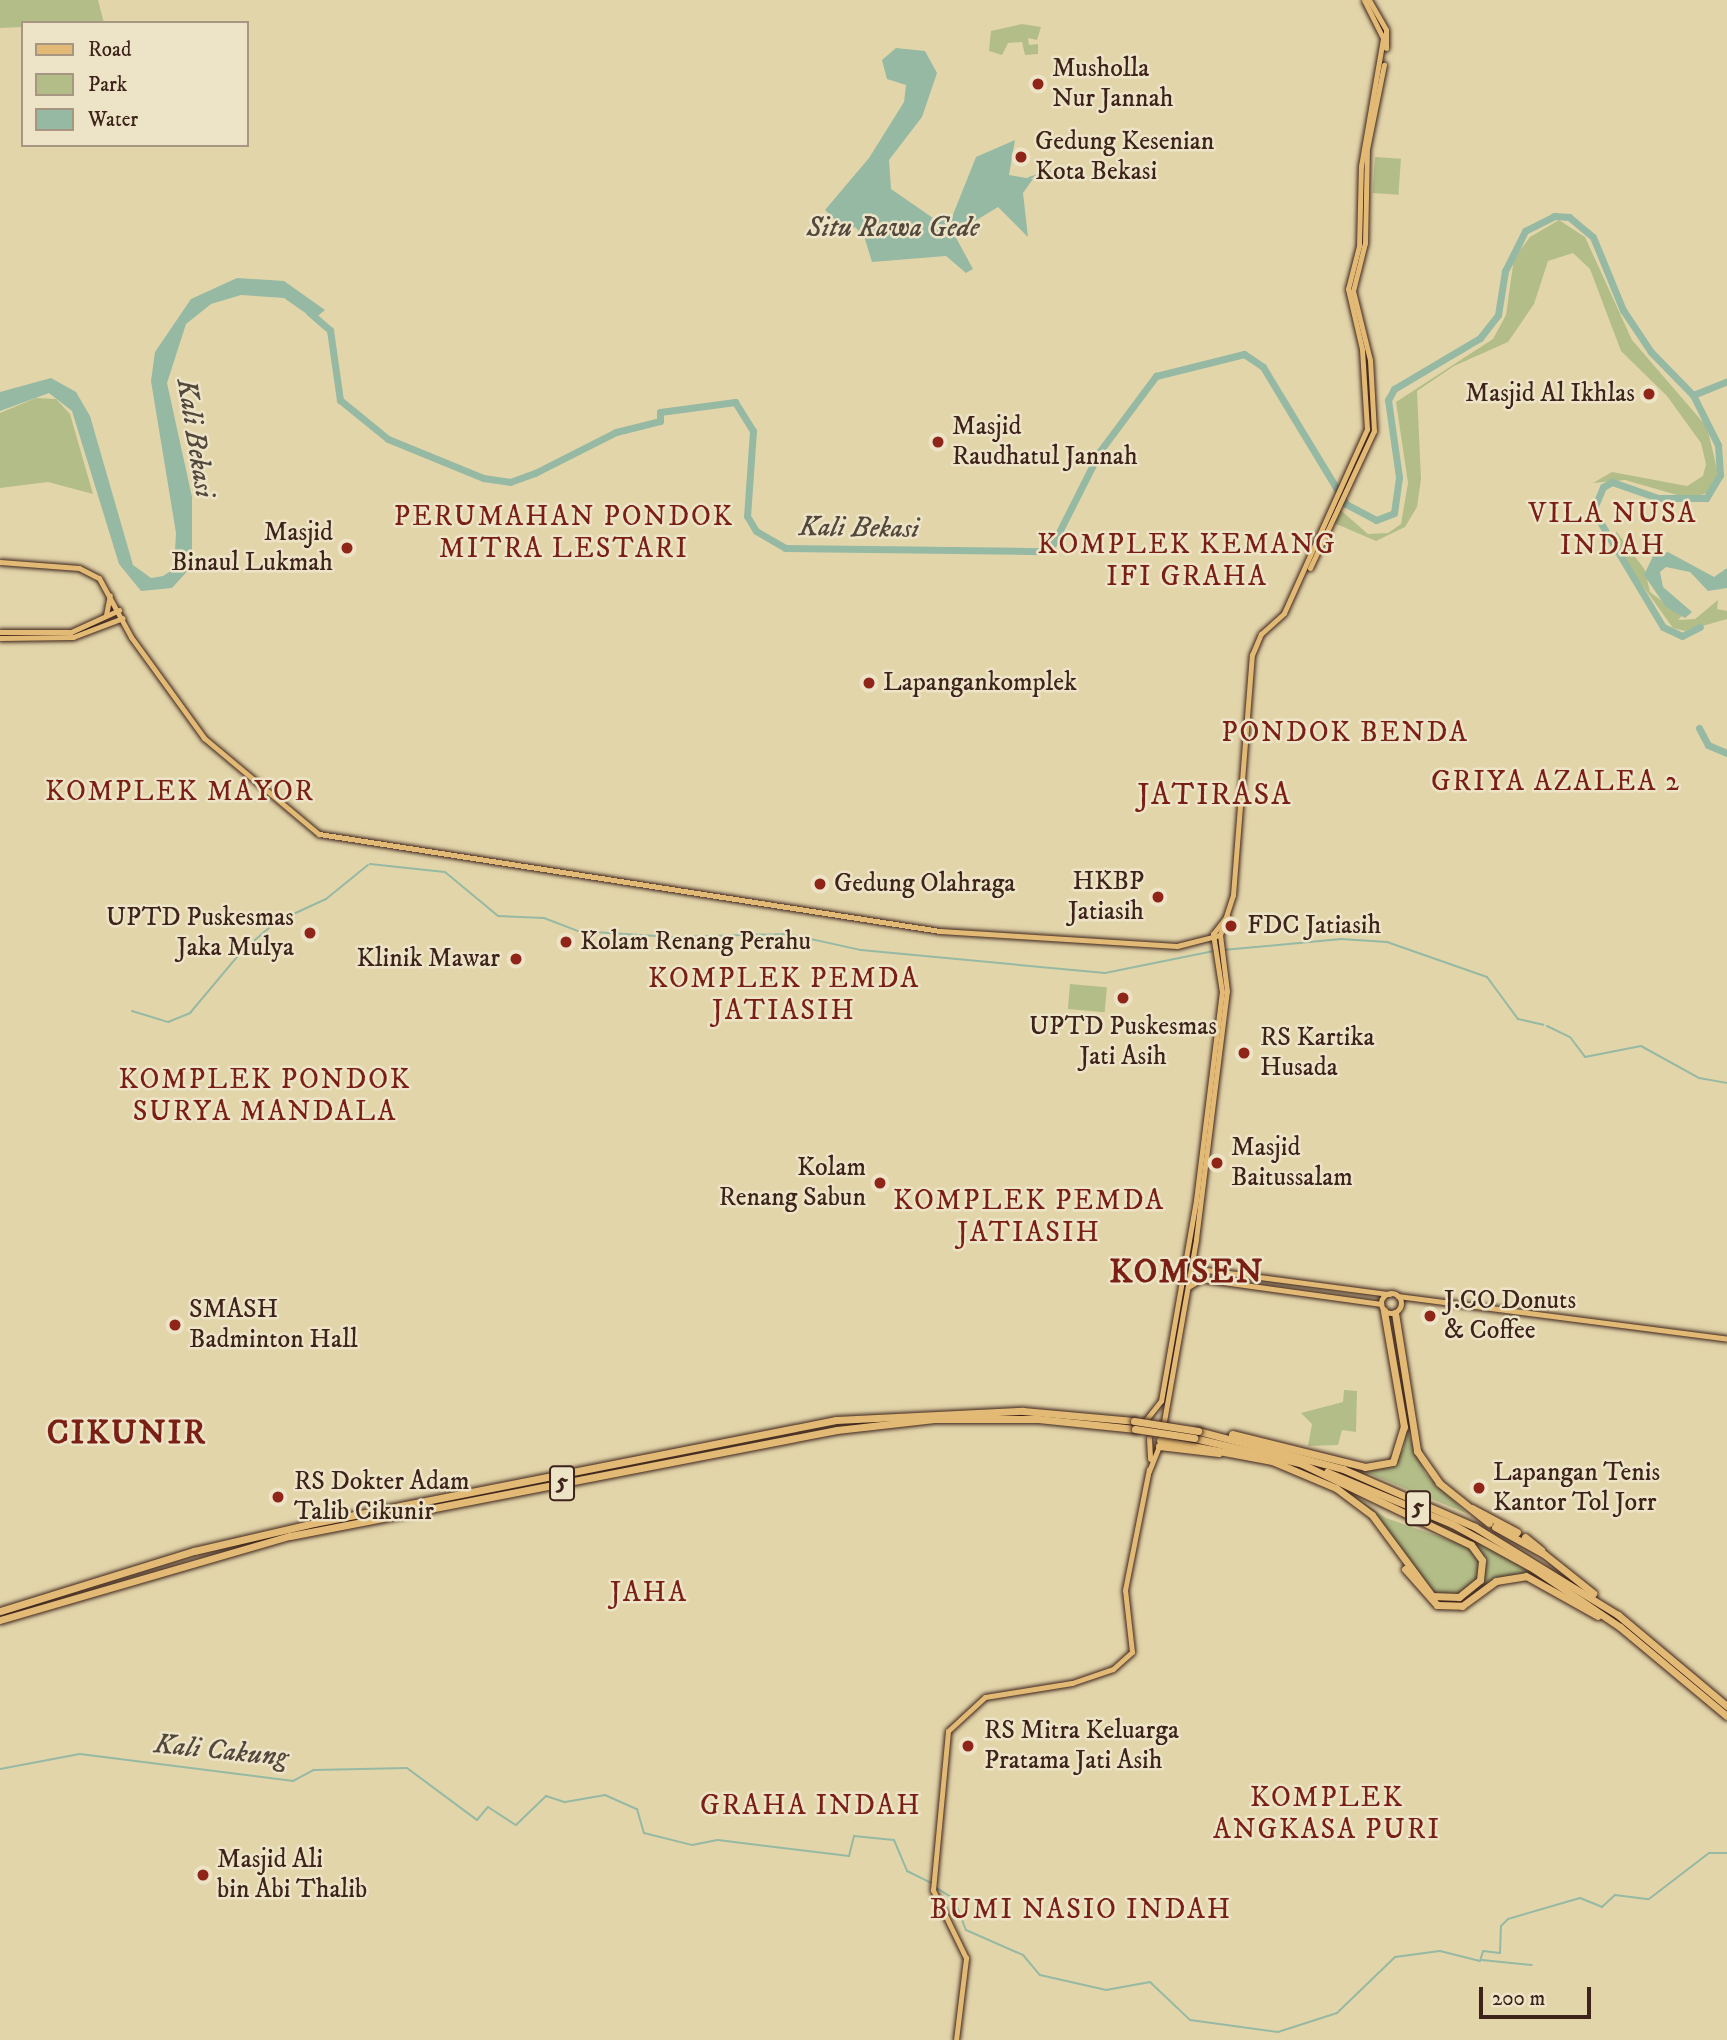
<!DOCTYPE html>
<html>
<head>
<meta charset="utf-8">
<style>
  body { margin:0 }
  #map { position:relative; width:1727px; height:2040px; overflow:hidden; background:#e3d5aa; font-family:"IM FELL DW Pica",serif }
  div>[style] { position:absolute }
  .green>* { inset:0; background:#b3bd88; transform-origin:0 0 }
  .water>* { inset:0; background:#96b9a4 }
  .stream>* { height:2px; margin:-1px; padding:0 1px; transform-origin:1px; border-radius:1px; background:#96b9a4 }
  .river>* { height:7px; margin:-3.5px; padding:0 3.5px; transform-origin:3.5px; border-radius:3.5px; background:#96b9a4 }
  .roads { filter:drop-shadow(0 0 2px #3d231a) drop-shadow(0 0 2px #3d231a) }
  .major>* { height:5px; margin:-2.5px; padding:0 2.5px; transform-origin:2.5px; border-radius:2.5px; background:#e2ba75 }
  .major>.ring { margin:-2.5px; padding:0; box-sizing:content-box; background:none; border:5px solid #e2ba75; border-radius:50% }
  .highway>* { height:7px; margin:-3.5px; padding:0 3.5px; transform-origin:3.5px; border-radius:3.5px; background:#e2ba75 }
  .bridges { filter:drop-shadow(0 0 2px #3d231a) drop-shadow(0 0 2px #3d231a) }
  .highway-bridge>* { height:7px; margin:-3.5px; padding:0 3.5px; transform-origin:3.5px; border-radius:3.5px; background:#e2ba75 }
  .dots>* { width:19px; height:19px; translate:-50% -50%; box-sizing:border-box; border:4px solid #ede4c8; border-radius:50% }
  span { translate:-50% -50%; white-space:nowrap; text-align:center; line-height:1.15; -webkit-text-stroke:5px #ede4c8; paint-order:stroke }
  .shield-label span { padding:2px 5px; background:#ede4c8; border:2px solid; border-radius:5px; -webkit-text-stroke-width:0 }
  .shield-label { font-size:24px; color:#3d231a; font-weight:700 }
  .poi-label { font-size:26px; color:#3d231a }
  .left { translate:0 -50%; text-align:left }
  .right { translate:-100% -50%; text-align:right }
  .water-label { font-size:28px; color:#53483c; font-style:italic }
  .neighbourhood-label { font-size:28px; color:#7a1f14; letter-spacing:2px }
  .quarter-label { font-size:30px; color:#7a1f14; letter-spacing:2px }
  .district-label { font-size:33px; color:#7a1f14; font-weight:700; letter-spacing:2px }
  .legend { position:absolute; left:21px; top:21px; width:228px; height:126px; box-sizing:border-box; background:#ede4c8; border:2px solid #a79782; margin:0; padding:9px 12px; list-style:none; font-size:21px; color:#3d231a }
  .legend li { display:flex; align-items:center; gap:14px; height:35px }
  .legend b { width:35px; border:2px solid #a79782 }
  .scale { position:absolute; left:1479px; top:1987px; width:112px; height:32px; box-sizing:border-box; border:4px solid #3d231a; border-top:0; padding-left:9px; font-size:21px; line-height:24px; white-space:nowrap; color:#3d231a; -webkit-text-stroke:5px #ede4c8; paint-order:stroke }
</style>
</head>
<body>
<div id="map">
  <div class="green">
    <i style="clip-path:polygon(0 0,98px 0,104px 23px,0 28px)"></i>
    <i style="clip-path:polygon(1022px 24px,1041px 27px,1037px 40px,1028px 38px,1029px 45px,1038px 44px,1038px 54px,1025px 55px,1022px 42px,1008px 43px,1002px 55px,989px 51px,991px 31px)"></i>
    <i style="left:1375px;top:157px;width:26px;height:36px;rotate:4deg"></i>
    <i style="clip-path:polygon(1559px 220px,1585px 237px,1632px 340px,1707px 427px,1718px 473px,1709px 492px,1691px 499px,1625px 480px,1593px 483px,1612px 472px,1687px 486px,1703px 476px,1706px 464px,1701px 443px,1667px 396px,1621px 351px,1590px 269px,1573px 253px,1548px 261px,1534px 304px,1508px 342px,1454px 366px,1417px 391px,1421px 479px,1417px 507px,1405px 527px,1376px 541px,1334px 523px,1337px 507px,1368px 534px,1388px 533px,1401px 524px,1408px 483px,1396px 402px,1493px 339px,1506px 315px,1514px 258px,1530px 237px)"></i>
    <i style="clip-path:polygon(36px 398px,56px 399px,70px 414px,93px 494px,48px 482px,0 488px,0 413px)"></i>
    <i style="clip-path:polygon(1616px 531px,1645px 570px,1650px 592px,1682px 616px,1678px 620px,1695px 619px,1718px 600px,1717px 609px,1727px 611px,1727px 619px,1685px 631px,1673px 628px,1617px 550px)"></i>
    <i style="left:1070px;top:984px;width:37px;height:25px;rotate:5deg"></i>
    <i style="clip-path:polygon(1344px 1390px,1357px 1391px,1356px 1432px,1342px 1430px,1338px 1445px,1308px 1446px,1312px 1424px,1301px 1413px,1343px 1402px)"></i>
    <i style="clip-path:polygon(1406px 1428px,1425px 1473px,1466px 1513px,1353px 1467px,1390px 1467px,1404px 1449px)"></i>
    <i style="clip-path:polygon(1331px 1481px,1386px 1518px,1469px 1547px,1479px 1558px,1480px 1578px,1458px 1597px,1434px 1595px,1367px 1508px)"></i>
    <i style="clip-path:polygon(1460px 1533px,1537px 1575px,1538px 1577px,1500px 1577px,1460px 1604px,1438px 1603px,1432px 1598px,1454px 1603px,1472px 1595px,1485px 1575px,1483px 1557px)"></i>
  </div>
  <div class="water">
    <i style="clip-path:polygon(896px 48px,925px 51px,937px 73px,922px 117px,889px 160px,891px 189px,933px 218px,952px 217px,976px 157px,1015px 140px,1009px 175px,1033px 179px,1023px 193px,1028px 237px,998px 207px,954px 234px,973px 269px,966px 273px,946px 256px,872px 262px,864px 236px,855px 227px,845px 230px,825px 210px,869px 158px,904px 102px,906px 85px,887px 79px,882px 60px)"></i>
    <i style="clip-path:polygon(237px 278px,284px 281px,325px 310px,314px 319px,284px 298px,241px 295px,211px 304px,186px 324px,167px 383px,192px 497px,192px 566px,172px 588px,141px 591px,119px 564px,72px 411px,49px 393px,0 411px,0 392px,51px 378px,76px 392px,90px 416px,133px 565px,151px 578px,163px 576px,174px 569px,176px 533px,151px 381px,155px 352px,191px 299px)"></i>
    <i style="clip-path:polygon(1668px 552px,1714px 577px,1727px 568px,1727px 588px,1708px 591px,1690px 572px,1666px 567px,1660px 572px,1663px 587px,1692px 612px,1685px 618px,1666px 607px,1644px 575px,1653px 556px)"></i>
  </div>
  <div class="stream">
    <i style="left:1029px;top:178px;width:22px;rotate:-18deg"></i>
    <i style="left:370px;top:864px;width:75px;rotate:6.1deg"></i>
    <i style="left:445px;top:872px;width:69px;rotate:39.7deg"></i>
    <i style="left:498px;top:916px;width:46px;rotate:2.5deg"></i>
    <i style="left:544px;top:918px;width:36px;rotate:21deg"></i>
    <i style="left:578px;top:931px;width:94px;rotate:3.7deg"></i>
    <i style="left:672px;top:937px;width:116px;rotate:-1.5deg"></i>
    <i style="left:788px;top:934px;width:75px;rotate:12.4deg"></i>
    <i style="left:861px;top:950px;width:245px;rotate:5.4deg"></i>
    <i style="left:1105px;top:973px;width:111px;rotate:-11.4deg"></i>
    <i style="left:1223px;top:950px;width:119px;rotate:-5.3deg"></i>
    <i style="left:1341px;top:939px;width:46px;rotate:3.7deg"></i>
    <i style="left:1387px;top:942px;width:106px;rotate:19.3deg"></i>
    <i style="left:1487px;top:977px;width:52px;rotate:53.6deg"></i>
    <i style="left:1518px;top:1019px;width:26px;rotate:13deg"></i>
    <i style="left:132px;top:1011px;width:38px;rotate:17deg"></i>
    <i style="left:168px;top:1022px;width:24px;rotate:-22deg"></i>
    <i style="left:190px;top:1013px;width:81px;rotate:-50deg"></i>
    <i style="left:242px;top:951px;width:45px;rotate:-40.5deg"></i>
    <i style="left:276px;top:922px;width:55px;rotate:-24.7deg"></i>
    <i style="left:326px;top:899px;width:54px;rotate:-39deg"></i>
    <i style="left:1547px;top:1026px;width:25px;rotate:26deg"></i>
    <i style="left:1570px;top:1037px;width:25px;rotate:53deg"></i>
    <i style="left:1585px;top:1057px;width:57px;rotate:-11.1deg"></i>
    <i style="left:1641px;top:1046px;width:66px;rotate:28.9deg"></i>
    <i style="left:1699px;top:1078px;width:28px;rotate:10deg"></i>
    <i style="left:0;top:1769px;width:81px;rotate:-10.6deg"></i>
    <i style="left:80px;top:1754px;width:215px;rotate:7.2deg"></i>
    <i style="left:293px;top:1781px;width:24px;rotate:-28deg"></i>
    <i style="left:314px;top:1770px;width:93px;rotate:-1.2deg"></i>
    <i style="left:407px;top:1768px;width:87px;rotate:36.6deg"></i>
    <i style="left:477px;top:1820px;width:17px;rotate:-50deg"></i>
    <i style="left:488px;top:1807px;width:33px;rotate:33deg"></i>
    <i style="left:516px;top:1825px;width:42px;rotate:-44deg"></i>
    <i style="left:546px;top:1796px;width:20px;rotate:18deg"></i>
    <i style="left:565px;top:1802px;width:41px;rotate:-9.9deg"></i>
    <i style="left:605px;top:1795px;width:35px;rotate:24deg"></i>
    <i style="left:637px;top:1809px;width:25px;rotate:74deg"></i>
    <i style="left:644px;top:1833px;width:49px;rotate:14deg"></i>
    <i style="left:692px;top:1845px;width:26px;rotate:-11deg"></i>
    <i style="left:718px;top:1840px;width:132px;rotate:7deg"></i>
    <i style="left:849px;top:1856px;width:21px;rotate:-76deg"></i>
    <i style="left:854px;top:1836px;width:40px;rotate:5.7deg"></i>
    <i style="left:894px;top:1840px;width:34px;rotate:67deg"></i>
    <i style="left:907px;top:1871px;width:28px;rotate:26deg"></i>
    <i style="left:935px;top:1887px;width:22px;rotate:32deg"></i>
    <i style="left:954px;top:1899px;width:33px;rotate:69deg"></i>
    <i style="left:966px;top:1930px;width:62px;rotate:23.7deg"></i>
    <i style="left:1023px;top:1955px;width:26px;rotate:50deg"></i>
    <i style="left:1040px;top:1975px;width:68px;rotate:12.8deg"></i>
    <i style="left:1106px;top:1990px;width:45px;rotate:-10.3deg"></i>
    <i style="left:1150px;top:1982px;width:55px;rotate:43.5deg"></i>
    <i style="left:1190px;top:2020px;width:89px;rotate:7.8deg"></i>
    <i style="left:1278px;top:2032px;width:62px;rotate:-17.9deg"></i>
    <i style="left:1337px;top:2013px;width:81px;rotate:-44deg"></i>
    <i style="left:1395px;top:1957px;width:45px;rotate:-7.6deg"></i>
    <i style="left:1440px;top:1951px;width:41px;rotate:14deg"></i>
    <i style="left:1480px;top:1961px;width:10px;rotate:-73deg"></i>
    <i style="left:1483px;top:1951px;width:17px;rotate:7deg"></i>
    <i style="left:1500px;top:1953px;width:27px;rotate:-88deg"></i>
    <i style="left:1501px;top:1926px;width:10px;rotate:-45deg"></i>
    <i style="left:1508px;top:1919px;width:75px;rotate:-16.3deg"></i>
    <i style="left:1580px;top:1898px;width:24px;rotate:22deg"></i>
    <i style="left:1602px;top:1907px;width:18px;rotate:-43deg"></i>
    <i style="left:1615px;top:1895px;width:34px;rotate:7deg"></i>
    <i style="left:1649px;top:1899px;width:76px;rotate:-37.5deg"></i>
    <i style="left:1709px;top:1853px;width:18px"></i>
    <i style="left:1482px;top:1960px;width:50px;rotate:5.7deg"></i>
  </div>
  <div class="river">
    <i style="left:309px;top:312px;width:28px;rotate:41deg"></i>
    <i style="left:330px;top:330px;width:71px;rotate:81.9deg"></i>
    <i style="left:340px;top:400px;width:62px;rotate:39.1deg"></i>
    <i style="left:388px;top:439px;width:103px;rotate:22.3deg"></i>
    <i style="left:483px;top:478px;width:27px;rotate:8deg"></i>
    <i style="left:510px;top:482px;width:27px;rotate:-20deg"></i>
    <i style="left:535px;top:473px;width:91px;rotate:-26.8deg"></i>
    <i style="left:616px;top:432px;width:45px;rotate:-14deg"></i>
    <i style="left:660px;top:421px;width:9px;rotate:-90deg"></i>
    <i style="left:660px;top:412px;width:76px;rotate:-7.6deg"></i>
    <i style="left:735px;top:402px;width:34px;rotate:58deg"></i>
    <i style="left:753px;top:431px;width:85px;rotate:94deg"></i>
    <i style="left:747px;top:516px;width:17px;rotate:59deg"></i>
    <i style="left:756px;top:531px;width:34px;rotate:30deg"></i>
    <i style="left:785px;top:548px;width:258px;rotate:0.7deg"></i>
    <i style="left:1043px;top:551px;width:12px;rotate:-35deg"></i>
    <i style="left:1053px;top:544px;width:104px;rotate:-63.2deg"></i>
    <i style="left:1100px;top:451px;width:94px;rotate:-53.3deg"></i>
    <i style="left:1156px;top:376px;width:91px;rotate:-14deg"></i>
    <i style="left:1244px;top:354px;width:23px;rotate:34deg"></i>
    <i style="left:1263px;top:367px;width:160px;rotate:58.8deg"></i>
    <i style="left:1346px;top:504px;width:34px;rotate:28deg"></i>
    <i style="left:1376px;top:520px;width:19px;rotate:-21deg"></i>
    <i style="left:1394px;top:513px;width:36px;rotate:-82deg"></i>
    <i style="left:1399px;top:477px;width:78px;rotate:-98.1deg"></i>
    <i style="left:1388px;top:400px;width:13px;rotate:-61deg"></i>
    <i style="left:1394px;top:389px;width:100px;rotate:-30.7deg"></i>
    <i style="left:1480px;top:338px;width:29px;rotate:-52deg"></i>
    <i style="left:1498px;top:315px;width:45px;rotate:-81deg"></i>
    <i style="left:1505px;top:271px;width:45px;rotate:-63.4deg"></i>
    <i style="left:1525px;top:231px;width:33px;rotate:-27deg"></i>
    <i style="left:1554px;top:216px;width:15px;rotate:4deg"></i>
    <i style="left:1569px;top:217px;width:31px;rotate:40deg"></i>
    <i style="left:1593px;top:237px;width:79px;rotate:67.7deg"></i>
    <i style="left:1623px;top:310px;width:50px;rotate:56.3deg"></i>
    <i style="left:1651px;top:352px;width:60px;rotate:45.7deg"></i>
    <i style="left:1693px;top:395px;width:56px;rotate:63.4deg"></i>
    <i style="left:1718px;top:445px;width:30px;rotate:86deg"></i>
    <i style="left:1720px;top:475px;width:27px;rotate:121deg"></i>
    <i style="left:1706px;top:498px;width:48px;rotate:180deg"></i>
    <i style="left:1658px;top:498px;width:49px;rotate:-160.8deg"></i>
    <i style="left:1612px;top:482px;width:10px;rotate:151deg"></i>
    <i style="left:1603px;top:487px;width:25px;rotate:113deg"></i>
    <i style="left:1593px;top:510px;width:136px;rotate:59.1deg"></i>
    <i style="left:1663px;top:627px;width:21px;rotate:25deg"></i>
    <i style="left:1682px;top:636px;width:20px;rotate:-27deg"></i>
    <i style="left:1693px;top:395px;width:37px;rotate:-22deg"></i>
    <i style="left:1699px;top:728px;width:19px;rotate:62deg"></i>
    <i style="left:1708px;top:745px;width:21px;rotate:23deg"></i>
  </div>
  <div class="roads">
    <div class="major">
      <i style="left:1369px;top:0;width:34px;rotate:60deg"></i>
      <i style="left:1386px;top:30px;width:18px;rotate:90deg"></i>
      <i style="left:0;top:562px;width:79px;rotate:4.3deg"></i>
      <i style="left:79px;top:568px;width:22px;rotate:27deg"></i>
      <i style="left:99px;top:578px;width:67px;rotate:61.5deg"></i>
      <i style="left:131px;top:637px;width:125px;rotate:54.1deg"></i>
      <i style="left:204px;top:738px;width:150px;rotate:39.9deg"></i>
      <i style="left:319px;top:834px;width:629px;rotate:8.88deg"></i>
      <i style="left:940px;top:931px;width:237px;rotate:3.6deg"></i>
      <i style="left:1177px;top:946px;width:44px;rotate:-14.3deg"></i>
      <i style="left:1310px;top:568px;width:151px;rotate:-65deg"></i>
      <i style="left:1374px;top:431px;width:71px;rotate:-93.2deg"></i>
      <i style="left:1370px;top:360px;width:71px;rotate:-103.8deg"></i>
      <i style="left:1353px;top:291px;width:49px;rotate:-76deg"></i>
      <i style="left:1365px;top:243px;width:94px;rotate:-88.8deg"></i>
      <i style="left:1367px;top:149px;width:86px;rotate:-78.6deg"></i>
      <i style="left:106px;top:615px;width:20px;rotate:-79deg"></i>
      <i style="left:0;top:632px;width:71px"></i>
      <i style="left:71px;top:632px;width:53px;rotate:-24.6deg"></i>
      <i style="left:0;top:638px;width:73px;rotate:-0.8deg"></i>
      <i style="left:73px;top:637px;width:53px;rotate:-20.8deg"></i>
      <i style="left:1213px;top:934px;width:23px;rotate:-52deg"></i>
      <i style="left:1191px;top:1268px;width:200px;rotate:7.5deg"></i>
      <i style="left:1190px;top:1286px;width:13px;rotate:-32deg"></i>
      <i style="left:1201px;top:1279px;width:182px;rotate:7.9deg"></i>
      <i class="ring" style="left:1381px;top:1293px;width:15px;height:15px"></i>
      <i style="left:1398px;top:1296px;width:332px;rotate:7.4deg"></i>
      <i style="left:1142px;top:1425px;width:31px;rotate:-52deg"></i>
      <i style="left:1161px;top:1401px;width:204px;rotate:-80.1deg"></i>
      <i style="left:1196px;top:1200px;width:210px;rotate:-82.9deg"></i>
      <i style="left:1222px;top:992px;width:59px;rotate:-98.8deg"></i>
      <i style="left:1163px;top:1427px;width:191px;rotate:-80deg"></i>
      <i style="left:1196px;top:1239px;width:250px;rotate:-82.9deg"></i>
      <i style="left:1227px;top:991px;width:56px;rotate:-97.1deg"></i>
      <i style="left:1220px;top:935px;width:42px;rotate:-72deg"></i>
      <i style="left:1233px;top:895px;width:241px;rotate:-85.5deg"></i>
      <i style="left:1252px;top:655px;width:23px;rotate:-67deg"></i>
      <i style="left:1261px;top:634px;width:31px;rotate:-42deg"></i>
      <i style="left:1284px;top:613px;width:202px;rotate:-65.7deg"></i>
      <i style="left:1367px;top:429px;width:80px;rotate:-93.6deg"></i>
      <i style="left:1362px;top:349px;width:62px;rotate:-103.1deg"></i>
      <i style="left:1348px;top:289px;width:44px;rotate:-75.7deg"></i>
      <i style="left:1359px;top:246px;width:80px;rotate:-88.6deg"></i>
      <i style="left:1361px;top:166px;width:130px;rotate:-80.2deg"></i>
      <i style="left:1383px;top:38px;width:42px;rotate:-116.6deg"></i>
      <i style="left:1149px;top:1438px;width:21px;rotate:87deg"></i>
      <i style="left:1149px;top:1471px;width:29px;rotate:-68deg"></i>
      <i style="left:956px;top:2040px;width:83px;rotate:-83deg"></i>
      <i style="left:966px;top:1958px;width:76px;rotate:-115.9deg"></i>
      <i style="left:933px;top:1890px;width:160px;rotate:-84.6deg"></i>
      <i style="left:948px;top:1731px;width:50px;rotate:-42.6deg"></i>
      <i style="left:985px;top:1697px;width:88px;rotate:-9.1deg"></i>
      <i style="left:1072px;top:1683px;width:43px;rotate:-18.9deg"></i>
      <i style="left:1113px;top:1669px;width:25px;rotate:-42deg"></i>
      <i style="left:1132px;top:1652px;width:62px;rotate:-96.4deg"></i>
      <i style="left:1125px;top:1590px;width:123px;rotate:-78.8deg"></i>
    </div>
    <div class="highway">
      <i style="left:1395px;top:1313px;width:140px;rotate:80.9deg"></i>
      <i style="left:1417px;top:1451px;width:39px;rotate:55deg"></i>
      <i style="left:1439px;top:1483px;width:64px;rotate:38.7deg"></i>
      <i style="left:1198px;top:1431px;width:150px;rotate:14.7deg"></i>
      <i style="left:1343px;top:1469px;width:144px;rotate:23.7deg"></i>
      <i style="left:1475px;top:1527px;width:168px;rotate:31.6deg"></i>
      <i style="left:1618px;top:1615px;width:142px;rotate:39.9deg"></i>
      <i style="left:1232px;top:1434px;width:137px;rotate:13.9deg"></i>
      <i style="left:1365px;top:1467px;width:28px;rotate:-10deg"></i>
      <i style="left:1393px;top:1462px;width:37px;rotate:-73deg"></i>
      <i style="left:1404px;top:1427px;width:118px;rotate:-99.8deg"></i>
      <i style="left:1194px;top:1438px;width:112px;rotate:13.4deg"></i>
      <i style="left:1160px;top:1440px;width:114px;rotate:10.6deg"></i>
      <i style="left:1272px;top:1461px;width:69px;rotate:22.9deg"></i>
      <i style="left:1336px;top:1488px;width:45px;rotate:36.9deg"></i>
      <i style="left:1372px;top:1515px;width:101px;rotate:53.5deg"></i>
      <i style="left:1432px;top:1596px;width:27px;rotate:2deg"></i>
      <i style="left:1459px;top:1597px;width:27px;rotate:-39deg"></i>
      <i style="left:1480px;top:1580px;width:20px;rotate:-84deg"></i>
      <i style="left:1482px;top:1560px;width:19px;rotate:-126deg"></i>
      <i style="left:1471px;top:1545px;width:190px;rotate:-154.4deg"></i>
      <i style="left:1159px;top:1446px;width:60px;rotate:6.7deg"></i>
      <i style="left:1327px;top:1472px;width:135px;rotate:22.6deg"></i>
      <i style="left:1452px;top:1524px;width:94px;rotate:28.8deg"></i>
      <i style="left:1534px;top:1569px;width:104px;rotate:34deg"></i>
      <i style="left:1620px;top:1627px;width:139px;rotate:39.8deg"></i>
      <i style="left:1472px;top:1508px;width:51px;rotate:28.1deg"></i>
      <i style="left:1495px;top:1527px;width:56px;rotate:28.9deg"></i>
      <i style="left:1544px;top:1554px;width:63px;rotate:38.5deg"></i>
      <i style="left:1525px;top:1537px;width:21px;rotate:39deg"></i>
      <i style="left:1405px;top:1569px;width:48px;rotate:48.4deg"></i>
      <i style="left:1437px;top:1605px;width:25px;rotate:2deg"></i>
      <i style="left:1462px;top:1606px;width:42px;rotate:-36.3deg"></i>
      <i style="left:1496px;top:1581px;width:30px;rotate:-9deg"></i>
      <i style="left:1526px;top:1576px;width:82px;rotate:29.1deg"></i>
      <i style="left:0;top:1611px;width:203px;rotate:-17.2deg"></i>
      <i style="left:194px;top:1551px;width:123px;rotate:-13.1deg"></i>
      <i style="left:314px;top:1523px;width:532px;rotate:-11.16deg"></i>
      <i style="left:836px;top:1420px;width:187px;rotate:-2.8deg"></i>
      <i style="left:1023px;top:1411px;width:111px;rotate:5.1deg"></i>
      <i style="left:0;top:1620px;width:302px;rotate:-16.2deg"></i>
      <i style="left:290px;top:1536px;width:557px;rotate:-10.97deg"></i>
      <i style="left:837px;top:1430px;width:98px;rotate:-6.5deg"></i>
      <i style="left:934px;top:1419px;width:104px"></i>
      <i style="left:1038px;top:1419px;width:98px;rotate:5.9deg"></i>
    </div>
  </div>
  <div class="bridges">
    <div class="highway-bridge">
      <i style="left:1134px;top:1421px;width:65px;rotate:8.9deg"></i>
      <i style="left:1135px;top:1429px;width:60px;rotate:8.7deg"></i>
    </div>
  </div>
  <div class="dots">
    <i style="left:1038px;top:84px;background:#8f2418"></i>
    <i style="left:1021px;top:157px;background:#8f2418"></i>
    <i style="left:1649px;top:394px;background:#8f2418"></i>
    <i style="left:938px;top:442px;background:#8f2418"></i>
    <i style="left:347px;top:548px;background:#8f2418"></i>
    <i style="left:869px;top:683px;background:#8f2418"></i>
    <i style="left:820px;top:884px;background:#8f2418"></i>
    <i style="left:1158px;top:897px;background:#8f2418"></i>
    <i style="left:1231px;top:926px;background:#8f2418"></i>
    <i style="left:310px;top:933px;background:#8f2418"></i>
    <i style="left:566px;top:942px;background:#8f2418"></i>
    <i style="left:516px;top:959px;background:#8f2418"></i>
    <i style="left:1123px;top:998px;background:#8f2418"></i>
    <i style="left:1244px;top:1053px;background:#8f2418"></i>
    <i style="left:1217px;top:1163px;background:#8f2418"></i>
    <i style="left:880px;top:1183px;background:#8f2418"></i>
    <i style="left:1430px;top:1316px;background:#8f2418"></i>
    <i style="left:175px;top:1325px;background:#8f2418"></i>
    <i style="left:1479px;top:1488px;background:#8f2418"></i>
    <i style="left:278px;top:1497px;background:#8f2418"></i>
    <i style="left:968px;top:1746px;background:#8f2418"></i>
    <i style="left:203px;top:1875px;background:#8f2418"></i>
  </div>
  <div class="shield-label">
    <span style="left:562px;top:1483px">5</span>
    <span style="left:1418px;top:1508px">5</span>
  </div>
  <div class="poi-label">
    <span class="left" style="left:1052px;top:84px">Musholla<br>Nur Jannah</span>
    <span class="left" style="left:1035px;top:157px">Gedung Kesenian<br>Kota Bekasi</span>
    <span class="right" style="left:1635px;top:394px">Masjid Al Ikhlas</span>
    <span class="left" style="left:952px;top:442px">Masjid<br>Raudhatul Jannah</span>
    <span class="right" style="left:333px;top:548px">Masjid<br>Binaul Lukmah</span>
    <span class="left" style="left:883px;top:683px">Lapangankomplek</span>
    <span class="right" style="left:1144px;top:897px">HKBP<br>Jatiasih</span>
    <span class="left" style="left:834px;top:884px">Gedung Olahraga</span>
    <span class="right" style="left:294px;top:933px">UPTD Puskesmas<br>Jaka Mulya</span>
    <span class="left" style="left:1247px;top:926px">FDC Jatiasih</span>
    <span class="left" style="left:580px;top:942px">Kolam Renang Perahu</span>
    <span class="right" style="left:500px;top:959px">Klinik Mawar</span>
    <span style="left:1123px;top:1042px">UPTD Puskesmas<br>Jati Asih</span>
    <span class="left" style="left:1260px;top:1053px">RS Kartika<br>Husada</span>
    <span class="left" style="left:1231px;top:1163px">Masjid<br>Baitussalam</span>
    <span class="right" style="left:866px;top:1183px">Kolam<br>Renang Sabun</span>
    <span class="left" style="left:1444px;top:1316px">J.CO Donuts<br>&amp; Coffee</span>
    <span class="left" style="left:189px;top:1325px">SMASH<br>Badminton Hall</span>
    <span class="left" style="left:1493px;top:1488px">Lapangan Tenis<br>Kantor Tol Jorr</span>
    <span class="left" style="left:294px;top:1497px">RS Dokter Adam<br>Talib Cikunir</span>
    <span class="left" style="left:984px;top:1746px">RS Mitra Keluarga<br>Pratama Jati Asih</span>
    <span class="left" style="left:217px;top:1875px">Masjid Ali<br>bin Abi Thalib</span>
  </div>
  <div class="water-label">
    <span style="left:893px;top:228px">Situ Rawa Gede</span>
    <span style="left:195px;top:438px;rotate:81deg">Kali Bekasi</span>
    <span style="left:859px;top:528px;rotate:1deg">Kali Bekasi</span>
    <span style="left:221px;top:1751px;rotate:6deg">Kali Cakung</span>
  </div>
  <div class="neighbourhood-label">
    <span style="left:1613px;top:530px">VILA NUSA<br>INDAH</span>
    <span style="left:564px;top:533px">PERUMAHAN PONDOK<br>MITRA LESTARI</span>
    <span style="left:1187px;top:561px">KOMPLEK KEMANG<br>IFI GRAHA</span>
    <span style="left:1345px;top:733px">PONDOK BENDA</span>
    <span style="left:1556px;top:782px">GRIYA AZALEA 2</span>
    <span style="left:180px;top:792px">KOMPLEK MAYOR</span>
    <span style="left:784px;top:995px">KOMPLEK PEMDA<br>JATIASIH</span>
    <span style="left:265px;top:1096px">KOMPLEK PONDOK<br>SURYA MANDALA</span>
    <span style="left:1029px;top:1217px">KOMPLEK PEMDA<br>JATIASIH</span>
    <span style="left:649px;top:1593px">JAHA</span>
    <span style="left:1327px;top:1814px">KOMPLEK<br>ANGKASA PURI</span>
    <span style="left:811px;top:1806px">GRAHA INDAH</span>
    <span style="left:1081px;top:1910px">BUMI NASIO INDAH</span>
  </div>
  <div class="quarter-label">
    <span style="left:1215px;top:796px">JATIRASA</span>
  </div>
  <div class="district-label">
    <span style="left:1187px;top:1273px">KOMSEN</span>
    <span style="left:127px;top:1434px">CIKUNIR</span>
  </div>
  <ul class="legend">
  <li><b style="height:9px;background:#e2ba75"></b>Road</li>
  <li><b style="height:19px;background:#b3bd88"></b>Park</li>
  <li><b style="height:19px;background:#96b9a4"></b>Water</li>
  </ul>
  <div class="scale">200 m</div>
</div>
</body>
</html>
